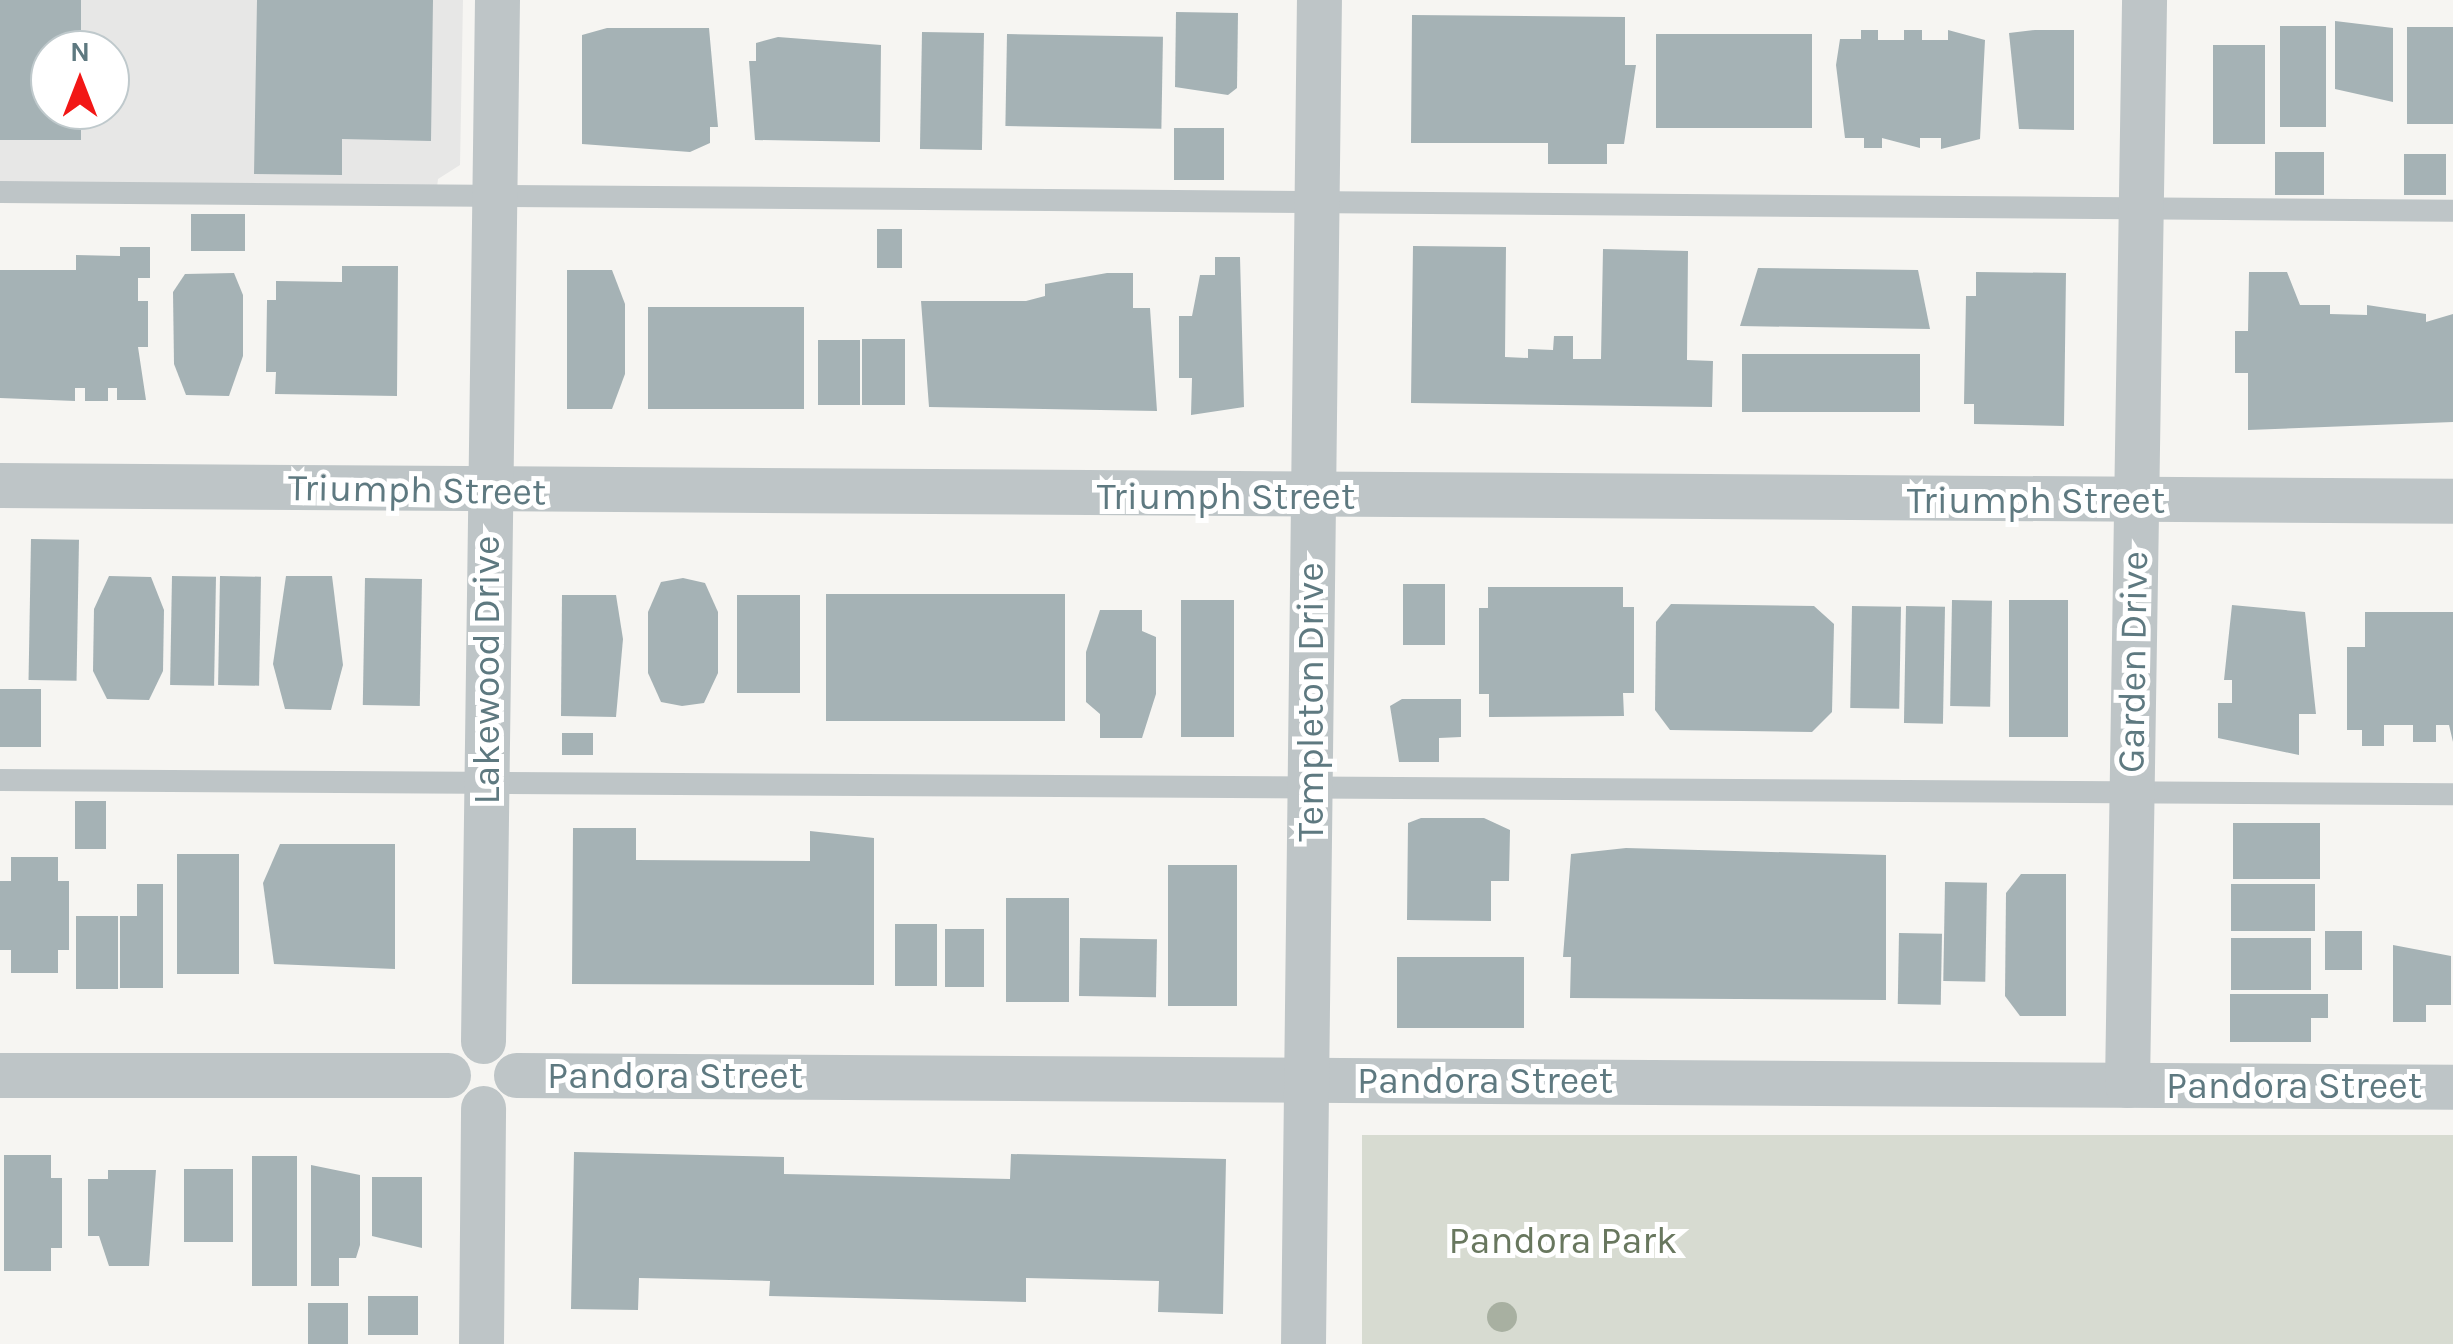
<!DOCTYPE html>
<html>
<head>
<meta charset="utf-8">
<style>
  body { margin:0 }
  #map { position:relative; width:2453px; height:1344px; overflow:hidden; background:#f6f5f2; font-family:Karla,sans-serif }
  div>[style] { position:absolute }
  .built>* { inset:0; background:#e7e7e6 }
  .green>* { inset:0; background:#d7dbd1; transform-origin:0 0 }
  .building>* { inset:0; background:#a5b2b5; transform-origin:0 0 }
  .lane>* { height:22px; margin:-11px; padding:0 11px; transform-origin:11px; border-radius:11px; background:#bec5c7 }
  .street>* { height:45px; margin:-22.5px; padding:0 22.5px; transform-origin:22.5px; border-radius:22.5px; background:#bec5c7 }
  .trees>* { width:30px; height:30px; margin:-15px; border-radius:50%; background:#a8b0a1 }
  span { translate:-50% -50%; white-space:nowrap; text-align:center; line-height:1.15; -webkit-text-stroke:10px #fff; paint-order:stroke }
  .street-label { font-size:38px; color:#5e7980 }
  .park-label { font-size:38px; color:#68775e }
  .north { position:absolute; left:30px; top:30px; width:100px; height:100px; box-sizing:border-box; background:#fff; border:2px solid #bfc9cc; border-radius:50%; rotate:0deg; font-size:28px; font-weight:700; line-height:40px; text-align:center; color:#5e7980 }
  .north::after { content:''; display:block; margin:auto; width:35px; height:45px; background:#f21716; clip-path:polygon(50% 0,100% 100%,50% 72%,0 100%) }
</style>
</head>
<body>
<div id="map">
  <div class="built">
    <i style="clip-path:polygon(evenodd,0 0,463px 0,460px 165px,438px 179px,436px 196px,0 192px,0 0,50px 50px,110px 50px,110px 110px,50px 110px,50px 50px)"></i>
  </div>
  <div class="green">
    <i style="left:1362px;top:1135px;width:1091px;height:209px"></i>
  </div>
  <div class="building">
    <i style="clip-path:polygon(0 0,81px 0,81px 50px,50px 50px,50px 110px,81px 110px,81px 140px,0 140px)"></i>
    <i style="clip-path:polygon(257px 0,433px 0,431px 141px,342px 139px,342px 175px,254px 174px)"></i>
    <i style="clip-path:polygon(1176px 12px,1238px 13px,1237px 88px,1228px 95px,1175px 87px)"></i>
    <i style="clip-path:polygon(1412px 15px,1625px 17px,1625px 65px,1636px 65px,1624px 144px,1607px 144px,1607px 164px,1548px 164px,1548px 143px,1411px 143px)"></i>
    <i style="clip-path:polygon(2335px 21px,2393px 28px,2393px 102px,2335px 89px)"></i>
    <i style="left:2280px;top:26px;width:46px;height:101px"></i>
    <i style="left:2407px;top:27px;width:46px;height:97px"></i>
    <i style="clip-path:polygon(607px 28px,709px 28px,718px 127px,710px 127px,710px 143px,690px 152px,582px 144px,582px 35px)"></i>
    <i style="clip-path:polygon(1861px 30px,1878px 30px,1878px 40px,1904px 40px,1904px 30px,1922px 30px,1922px 40px,1948px 40px,1948px 30px,1985px 40px,1980px 139px,1941px 149px,1941px 138px,1920px 138px,1920px 148px,1882px 138px,1882px 148px,1864px 148px,1864px 138px,1845px 138px,1836px 65px,1840px 39px,1861px 39px)"></i>
    <i style="clip-path:polygon(2035px 30px,2074px 30px,2074px 130px,2019px 129px,2009px 33px)"></i>
    <i style="left:922px;top:32px;width:62px;height:117px;rotate:1deg"></i>
    <i style="left:1007px;top:34px;width:156px;height:92px;rotate:1deg"></i>
    <i style="left:1656px;top:34px;width:156px;height:94px"></i>
    <i style="clip-path:polygon(778px 37px,881px 45px,880px 142px,755px 140px,749px 61px,756px 61px,756px 43px)"></i>
    <i style="left:2213px;top:45px;width:52px;height:99px"></i>
    <i style="left:1174px;top:128px;width:50px;height:52px"></i>
    <i style="left:2275px;top:152px;width:49px;height:43px"></i>
    <i style="left:2404px;top:154px;width:42px;height:41px"></i>
    <i style="left:191px;top:214px;width:54px;height:37px"></i>
    <i style="left:877px;top:229px;width:25px;height:39px"></i>
    <i style="clip-path:polygon(1413px 246px,1506px 247px,1505px 357px,1528px 358px,1528px 349px,1553px 350px,1554px 336px,1573px 336px,1573px 359px,1601px 359px,1603px 249px,1688px 251px,1687px 360px,1713px 361px,1712px 407px,1411px 403px)"></i>
    <i style="clip-path:polygon(120px 247px,150px 247px,150px 278px,138px 278px,138px 301px,148px 301px,148px 347px,138px 347px,146px 400px,117px 400px,117px 388px,108px 388px,108px 401px,85px 401px,85px 388px,75px 388px,75px 401px,0 398px,0 270px,76px 270px,76px 255px,120px 256px)"></i>
    <i style="clip-path:polygon(1215px 257px,1240px 257px,1244px 407px,1191px 415px,1192px 378px,1179px 378px,1179px 316px,1192px 316px,1200px 275px,1215px 275px)"></i>
    <i style="clip-path:polygon(342px 266px,398px 266px,397px 396px,275px 394px,276px 372px,266px 372px,267px 300px,276px 300px,276px 281px,342px 282px)"></i>
    <i style="clip-path:polygon(1758px 268px,1918px 270px,1930px 329px,1740px 326px)"></i>
    <i style="clip-path:polygon(567px 270px,612px 270px,625px 304px,625px 374px,612px 409px,567px 409px)"></i>
    <i style="clip-path:polygon(1976px 272px,2066px 273px,2064px 426px,1974px 424px,1974px 404px,1964px 404px,1966px 296px,1976px 296px)"></i>
    <i style="clip-path:polygon(2249px 272px,2287px 272px,2300px 305px,2330px 305px,2330px 314px,2367px 315px,2367px 305px,2426px 314px,2426px 322px,2453px 314px,2453px 422px,2248px 430px,2248px 373px,2235px 373px,2235px 331px,2248px 331px)"></i>
    <i style="clip-path:polygon(234px 273px,243px 295px,243px 356px,229px 396px,186px 395px,174px 364px,173px 292px,185px 274px)"></i>
    <i style="clip-path:polygon(1107px 273px,1133px 273px,1133px 308px,1150px 308px,1157px 411px,929px 407px,921px 301px,1026px 301px,1045px 296px,1045px 284px)"></i>
    <i style="left:648px;top:307px;width:156px;height:102px"></i>
    <i style="left:862px;top:339px;width:43px;height:66px"></i>
    <i style="left:818px;top:340px;width:42px;height:65px"></i>
    <i style="left:1742px;top:354px;width:178px;height:58px"></i>
    <i style="left:31px;top:539px;width:48px;height:141px;rotate:1deg"></i>
    <i style="clip-path:polygon(109px 576px,151px 577px,164px 610px,163px 671px,149px 700px,107px 699px,93px 671px,94px 609px)"></i>
    <i style="left:172px;top:576px;width:44px;height:109px;rotate:1deg"></i>
    <i style="left:220px;top:576px;width:41px;height:109px;rotate:1deg"></i>
    <i style="clip-path:polygon(286px 576px,332px 576px,343px 665px,331px 710px,285px 709px,273px 664px)"></i>
    <i style="left:365px;top:578px;width:57px;height:127px;rotate:1deg"></i>
    <i style="clip-path:polygon(683px 578px,705px 583px,718px 612px,718px 673px,704px 703px,682px 706px,661px 702px,648px 673px,648px 612px,661px 582px)"></i>
    <i style="left:1403px;top:584px;width:42px;height:61px"></i>
    <i style="clip-path:polygon(1488px 587px,1623px 587px,1623px 607px,1634px 607px,1634px 693px,1623px 693px,1624px 716px,1489px 717px,1489px 694px,1479px 694px,1479px 608px,1488px 608px)"></i>
    <i style="left:826px;top:594px;width:239px;height:127px"></i>
    <i style="clip-path:polygon(562px 595px,616px 595px,623px 639px,616px 717px,561px 716px)"></i>
    <i style="left:737px;top:595px;width:63px;height:98px"></i>
    <i style="left:1181px;top:600px;width:53px;height:137px"></i>
    <i style="left:1952px;top:600px;width:40px;height:106px;rotate:1deg"></i>
    <i style="left:2009px;top:600px;width:59px;height:137px"></i>
    <i style="clip-path:polygon(1671px 604px,1814px 606px,1834px 624px,1832px 712px,1812px 732px,1670px 730px,1655px 710px,1656px 622px)"></i>
    <i style="clip-path:polygon(2232px 605px,2305px 612px,2316px 714px,2299px 714px,2299px 755px,2218px 738px,2218px 703px,2232px 703px,2232px 680px,2224px 680px)"></i>
    <i style="left:1852px;top:606px;width:49px;height:102px;rotate:1deg"></i>
    <i style="left:1906px;top:606px;width:39px;height:117px;rotate:1deg"></i>
    <i style="clip-path:polygon(1100px 610px,1142px 610px,1142px 631px,1156px 637px,1156px 694px,1142px 738px,1100px 738px,1100px 714px,1086px 702px,1086px 652px)"></i>
    <i style="clip-path:polygon(2365px 612px,2453px 612px,2453px 742px,2449px 725px,2436px 725px,2436px 742px,2413px 742px,2413px 725px,2384px 725px,2384px 746px,2362px 746px,2362px 730px,2347px 730px,2347px 647px,2365px 647px)"></i>
    <i style="left:0;top:689px;width:41px;height:58px"></i>
    <i style="clip-path:polygon(1402px 699px,1461px 699px,1461px 737px,1439px 738px,1439px 762px,1399px 762px,1390px 706px)"></i>
    <i style="left:562px;top:733px;width:31px;height:22px"></i>
    <i style="left:75px;top:801px;width:31px;height:48px"></i>
    <i style="clip-path:polygon(1421px 818px,1484px 818px,1510px 830px,1509px 881px,1491px 881px,1491px 921px,1407px 920px,1408px 823px)"></i>
    <i style="left:2233px;top:823px;width:87px;height:56px"></i>
    <i style="clip-path:polygon(573px 828px,636px 828px,636px 860px,810px 861px,810px 831px,874px 838px,874px 985px,572px 984px)"></i>
    <i style="clip-path:polygon(280px 844px,395px 844px,395px 969px,274px 964px,263px 883px)"></i>
    <i style="clip-path:polygon(1626px 848px,1886px 855px,1886px 1000px,1570px 998px,1571px 957px,1563px 957px,1571px 854px)"></i>
    <i style="left:177px;top:854px;width:62px;height:120px"></i>
    <i style="clip-path:polygon(11px 857px,58px 857px,58px 881px,69px 881px,69px 950px,58px 950px,58px 973px,11px 973px,11px 950px,0 950px,0 881px,11px 881px)"></i>
    <i style="left:1168px;top:865px;width:69px;height:141px"></i>
    <i style="clip-path:polygon(2021px 874px,2066px 874px,2066px 1016px,2020px 1016px,2005px 996px,2006px 893px)"></i>
    <i style="left:1945px;top:882px;width:42px;height:99px;rotate:1deg"></i>
    <i style="clip-path:polygon(137px 884px,163px 884px,163px 988px,120px 988px,120px 916px,137px 916px)"></i>
    <i style="left:2231px;top:884px;width:84px;height:47px"></i>
    <i style="left:1006px;top:898px;width:63px;height:104px"></i>
    <i style="left:76px;top:916px;width:42px;height:73px"></i>
    <i style="left:895px;top:924px;width:42px;height:62px"></i>
    <i style="left:945px;top:929px;width:39px;height:58px"></i>
    <i style="left:2325px;top:931px;width:37px;height:39px"></i>
    <i style="left:1899px;top:933px;width:43px;height:71px;rotate:1deg"></i>
    <i style="left:1080px;top:938px;width:77px;height:58px;rotate:1deg"></i>
    <i style="left:2231px;top:938px;width:80px;height:52px"></i>
    <i style="clip-path:polygon(2393px 945px,2451px 956px,2451px 1005px,2426px 1005px,2426px 1022px,2393px 1022px)"></i>
    <i style="left:1397px;top:957px;width:127px;height:71px"></i>
    <i style="clip-path:polygon(2230px 994px,2328px 994px,2328px 1018px,2311px 1018px,2311px 1042px,2230px 1042px)"></i>
    <i style="clip-path:polygon(574px 1152px,784px 1157px,784px 1174px,1010px 1179px,1011px 1154px,1226px 1159px,1223px 1314px,1158px 1312px,1159px 1281px,1026px 1278px,1026px 1302px,769px 1296px,770px 1281px,639px 1278px,638px 1310px,571px 1309px)"></i>
    <i style="clip-path:polygon(4px 1155px,51px 1155px,51px 1178px,62px 1178px,62px 1248px,51px 1248px,51px 1271px,4px 1271px)"></i>
    <i style="left:252px;top:1156px;width:45px;height:130px"></i>
    <i style="clip-path:polygon(311px 1165px,360px 1175px,360px 1245px,356px 1258px,339px 1258px,339px 1286px,311px 1286px)"></i>
    <i style="left:184px;top:1169px;width:49px;height:73px"></i>
    <i style="clip-path:polygon(108px 1170px,156px 1170px,149px 1266px,109px 1266px,99px 1236px,88px 1236px,88px 1179px,108px 1179px)"></i>
    <i style="clip-path:polygon(372px 1177px,422px 1177px,422px 1248px,372px 1236px)"></i>
    <i style="left:368px;top:1296px;width:50px;height:39px"></i>
    <i style="left:308px;top:1303px;width:40px;height:41px"></i>
  </div>
  <div class="lane">
    <i style="left:0;top:192px;width:2453px;rotate:0.44deg"></i>
    <i style="left:0;top:780px;width:2453px;rotate:0.33deg"></i>
  </div>
  <div class="street">
    <i style="left:0;top:485px;width:2453px;rotate:0.37deg"></i>
    <i style="left:483px;top:1041px;width:1041px;rotate:-89.23deg"></i>
    <i style="left:0;top:1075px;width:448px"></i>
    <i style="left:516px;top:1075px;width:1937px;rotate:0.35deg"></i>
    <i style="left:2127px;top:1085px;width:1085px;rotate:-89.1deg"></i>
    <i style="left:481px;top:1344px;width:236px;rotate:-89.5deg"></i>
    <i style="left:1303px;top:1344px;width:1344px;rotate:-89.32deg"></i>
  </div>
  <div class="trees">
    <i style="left:1502px;top:1317px"></i>
  </div>
  <div class="street-label">
    <span style="left:417px;top:490px;rotate:1deg">Triumph Street</span>
    <span style="left:1226px;top:497px">Triumph Street</span>
    <span style="left:2036px;top:501px">Triumph Street</span>
    <span style="left:2133px;top:662px;rotate:-89deg">Garden Drive</span>
    <span style="left:487px;top:670px;rotate:-90deg">Lakewood Drive</span>
    <span style="left:1311px;top:702px;rotate:-90deg">Templeton Drive</span>
    <span style="left:675px;top:1076px">Pandora Street</span>
    <span style="left:1485px;top:1081px">Pandora Street</span>
    <span style="left:2294px;top:1086px">Pandora Street</span>
  </div>
  <div class="park-label">
    <span style="left:1563px;top:1241px">Pandora Park</span>
  </div>
  <div class="north">N</div>
</div>
</body>
</html>
